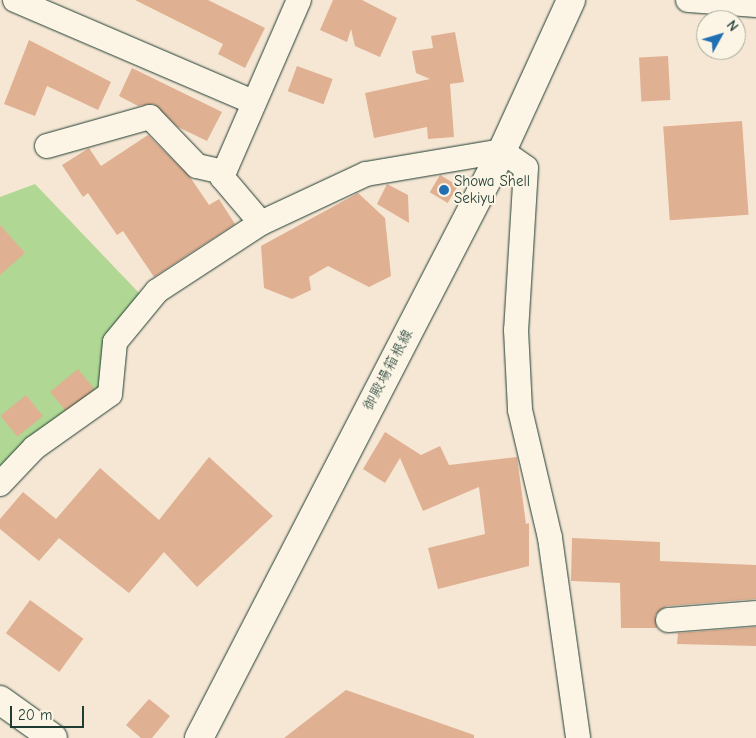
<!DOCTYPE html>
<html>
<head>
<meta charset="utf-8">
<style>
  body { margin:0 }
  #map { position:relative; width:756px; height:738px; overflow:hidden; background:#f6e7d4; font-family:"Comic Neue","Klee One",sans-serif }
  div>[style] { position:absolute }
  .green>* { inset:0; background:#b0d894 }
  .building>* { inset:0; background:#e0b092; transform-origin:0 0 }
  .roads { filter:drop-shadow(0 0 1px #1f3d34) drop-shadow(0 0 1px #1f3d34) }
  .minor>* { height:24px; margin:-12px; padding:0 12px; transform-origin:12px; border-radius:12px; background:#fcf5e5 }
  .tertiary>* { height:28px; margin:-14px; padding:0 14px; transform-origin:14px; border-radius:14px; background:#fcf5e5 }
  .secondary>* { height:28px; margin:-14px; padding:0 14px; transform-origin:14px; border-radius:14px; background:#fcf5e5 }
  .dots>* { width:14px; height:14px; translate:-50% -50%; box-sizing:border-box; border:2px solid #fcf5e5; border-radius:50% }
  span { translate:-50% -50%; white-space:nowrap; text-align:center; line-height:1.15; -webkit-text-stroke:4px #fcf5e5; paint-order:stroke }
  .poi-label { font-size:15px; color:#1f3d34 }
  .left { translate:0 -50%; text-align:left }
  .street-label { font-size:15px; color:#1f3d34 }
  .north { position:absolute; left:696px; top:10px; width:50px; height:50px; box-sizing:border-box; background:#fcf5e5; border:1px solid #a4ab9e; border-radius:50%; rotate:51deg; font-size:14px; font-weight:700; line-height:20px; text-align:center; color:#1f3d34 }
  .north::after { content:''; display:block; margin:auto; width:18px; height:22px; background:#1f6fb2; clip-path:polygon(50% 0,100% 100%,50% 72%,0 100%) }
  .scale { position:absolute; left:10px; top:706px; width:74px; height:22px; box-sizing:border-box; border:2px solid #1f3d34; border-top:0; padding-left:6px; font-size:15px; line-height:18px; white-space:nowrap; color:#1f3d34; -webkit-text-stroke:4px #fcf5e5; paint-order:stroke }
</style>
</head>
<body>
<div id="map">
  <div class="green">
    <i style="clip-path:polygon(35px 184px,140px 294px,110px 394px,0 479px,0 197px)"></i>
  </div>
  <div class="building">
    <i style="clip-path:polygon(135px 0,208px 0,265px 28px,245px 68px,218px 54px,223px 44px)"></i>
    <i style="clip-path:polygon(333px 0,362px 0,397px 18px,380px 57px,355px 46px,351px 29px,347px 42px,320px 30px)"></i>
    <i style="clip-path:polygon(455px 32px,464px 82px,450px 84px,454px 137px,428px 139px,427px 127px,374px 138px,365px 93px,430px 79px,416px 73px,412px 51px,433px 48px,431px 36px)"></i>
    <i style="clip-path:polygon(29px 40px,111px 82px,98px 110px,47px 86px,35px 116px,4px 104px)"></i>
    <i style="left:668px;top:56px;width:44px;height:29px;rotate:87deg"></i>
    <i style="left:297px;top:66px;width:38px;height:27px;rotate:20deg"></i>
    <i style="clip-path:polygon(132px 68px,222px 112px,207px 141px,178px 127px,154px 104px,138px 106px,119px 96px)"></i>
    <i style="left:742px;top:121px;width:94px;height:79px;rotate:86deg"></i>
    <i style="clip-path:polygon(148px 135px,190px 177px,209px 205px,219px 199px,235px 224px,154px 277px,123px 231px,117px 235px,88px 193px,83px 197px,62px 165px,89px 148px,101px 166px)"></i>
    <i style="left:440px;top:175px;width:21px;height:20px;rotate:31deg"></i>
    <i style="clip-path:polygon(387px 184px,408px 195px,409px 223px,377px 204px)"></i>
    <i style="clip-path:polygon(358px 193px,385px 218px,391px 276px,369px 287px,328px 266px,309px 277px,311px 290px,292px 299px,264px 288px,261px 246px)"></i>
    <i style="clip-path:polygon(0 225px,25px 253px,0 275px)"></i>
    <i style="left:78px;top:369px;width:26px;height:36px;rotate:51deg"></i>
    <i style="left:26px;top:395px;width:27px;height:33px;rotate:51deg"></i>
    <i style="clip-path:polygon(385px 432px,421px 455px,440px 446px,449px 465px,517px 457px,526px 524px,529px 523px,529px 566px,438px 589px,428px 548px,485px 534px,479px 487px,423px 511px,400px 458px,385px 483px,363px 469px)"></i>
    <i style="clip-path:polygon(209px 457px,273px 516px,197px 587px,164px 552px,129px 593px,59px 538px,39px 561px,0 529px,0 519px,23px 492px,56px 519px,100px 468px,159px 520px)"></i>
    <i style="clip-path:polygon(572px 538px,660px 542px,660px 561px,756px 565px,756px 599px,667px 606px,655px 615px,657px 628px,621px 628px,620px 583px,571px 581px)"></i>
    <i style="left:30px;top:600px;width:66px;height:41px;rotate:36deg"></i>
    <i style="clip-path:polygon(756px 627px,756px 646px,677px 644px,678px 633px)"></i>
    <i style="clip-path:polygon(346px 690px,474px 735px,474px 738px,284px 738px)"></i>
    <i style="clip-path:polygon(149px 699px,170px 716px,152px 738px,141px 738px,126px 725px)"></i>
  </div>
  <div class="roads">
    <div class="minor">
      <i style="left:15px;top:0;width:257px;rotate:23.2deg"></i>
      <i style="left:688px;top:0;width:68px;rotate:4.2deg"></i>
      <i style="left:47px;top:146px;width:107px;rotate:-15.7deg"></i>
      <i style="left:150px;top:117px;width:68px;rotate:46.2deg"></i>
      <i style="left:197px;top:166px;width:28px;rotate:13deg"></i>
      <i style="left:261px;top:223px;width:60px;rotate:-130.3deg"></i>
      <i style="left:222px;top:177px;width:193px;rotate:-66.5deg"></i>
      <i style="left:0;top:484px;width:50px;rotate:-46.6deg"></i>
      <i style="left:34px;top:448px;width:93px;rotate:-35.4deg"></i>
      <i style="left:110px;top:394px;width:52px;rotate:-84.5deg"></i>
      <i style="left:115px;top:342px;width:66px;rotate:-50.5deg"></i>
      <i style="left:157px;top:291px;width:124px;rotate:-33.2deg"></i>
      <i style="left:261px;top:223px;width:116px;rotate:-25deg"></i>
      <i style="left:366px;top:174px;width:138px;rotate:-9.6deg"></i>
      <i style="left:502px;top:151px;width:29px;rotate:35deg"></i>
      <i style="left:526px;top:168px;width:162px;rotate:93.5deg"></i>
      <i style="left:516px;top:330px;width:80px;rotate:87.1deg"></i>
      <i style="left:520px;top:410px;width:131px;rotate:76.8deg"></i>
      <i style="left:550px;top:538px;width:202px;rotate:82deg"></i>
      <i style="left:668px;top:620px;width:88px;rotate:-4.5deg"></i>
    </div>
    <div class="tertiary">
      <i style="left:0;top:700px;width:65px;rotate:35.6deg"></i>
    </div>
    <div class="secondary">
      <i style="left:199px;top:738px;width:661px;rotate:-62.7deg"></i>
      <i style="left:502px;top:151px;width:166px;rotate:-65.4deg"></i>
    </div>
  </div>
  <div class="dots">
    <i style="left:444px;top:190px;background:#1f6fb2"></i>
  </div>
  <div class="poi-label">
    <span class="left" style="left:454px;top:190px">Showa Shell<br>Sekiyu</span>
  </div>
  <div class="street-label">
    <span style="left:388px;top:370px;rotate:-62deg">御殿場箱根線</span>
  </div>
  <div class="north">N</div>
  <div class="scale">20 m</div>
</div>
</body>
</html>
